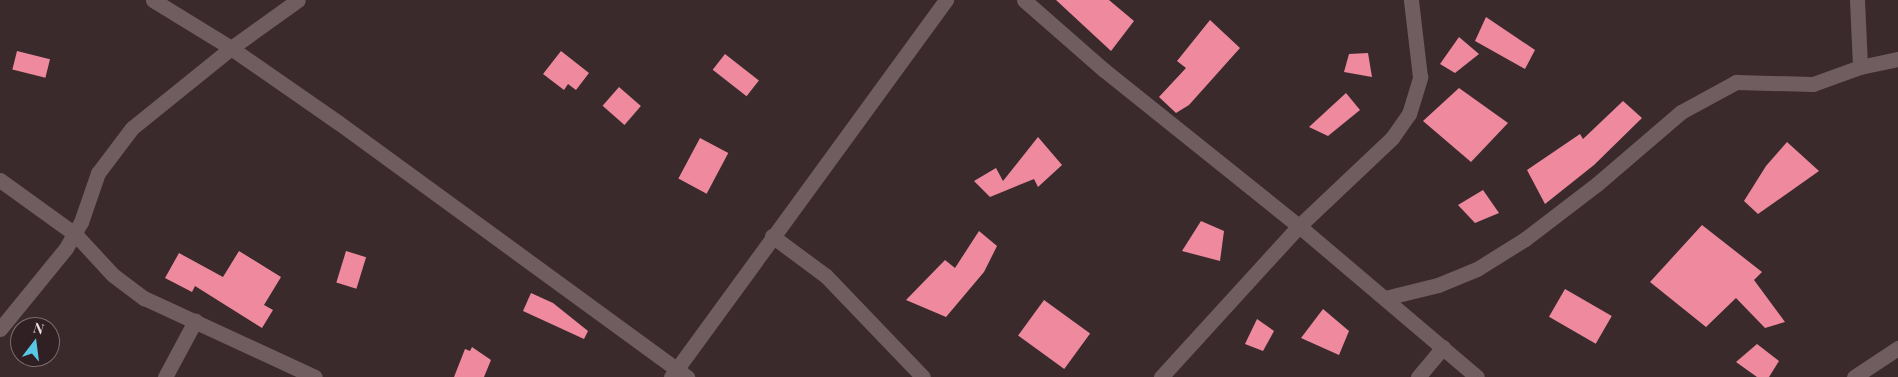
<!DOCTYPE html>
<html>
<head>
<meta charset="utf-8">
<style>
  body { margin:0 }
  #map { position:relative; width:1898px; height:377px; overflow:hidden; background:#3a2a2c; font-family:"Playfair Display",serif }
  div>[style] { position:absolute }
  .building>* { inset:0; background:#ef8a9e; transform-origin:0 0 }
  .minor>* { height:15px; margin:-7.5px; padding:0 7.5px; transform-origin:7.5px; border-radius:7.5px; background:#705d60 }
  span { translate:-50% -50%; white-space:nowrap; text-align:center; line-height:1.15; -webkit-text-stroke:5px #302023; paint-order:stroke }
  .north { position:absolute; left:10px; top:317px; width:50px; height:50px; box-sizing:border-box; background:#302023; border:1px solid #7a6c6f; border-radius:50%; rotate:15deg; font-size:14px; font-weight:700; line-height:20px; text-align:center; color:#e9dee0 }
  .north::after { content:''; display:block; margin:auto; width:18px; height:22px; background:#59c8e5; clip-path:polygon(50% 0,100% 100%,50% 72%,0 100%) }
</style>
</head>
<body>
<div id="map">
  <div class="building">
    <i style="clip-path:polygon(1056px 0,1109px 0,1134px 21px,1111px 51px)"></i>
    <i style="clip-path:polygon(1486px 17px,1535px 50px,1525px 69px,1475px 41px)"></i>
    <i style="clip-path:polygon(1210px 20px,1240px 48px,1189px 105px,1176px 113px,1159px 97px,1186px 68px,1177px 61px)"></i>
    <i style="clip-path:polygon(1459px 37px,1479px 54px,1455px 73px,1440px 64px)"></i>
    <i style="left:17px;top:51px;width:34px;height:19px;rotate:14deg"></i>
    <i style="clip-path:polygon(561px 51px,589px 73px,576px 90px,568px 84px,564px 90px,543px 74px)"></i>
    <i style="clip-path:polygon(1368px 53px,1372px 77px,1344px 72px,1349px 54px)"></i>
    <i style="left:725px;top:54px;width:43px;height:20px;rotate:38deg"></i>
    <i style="left:619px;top:87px;width:29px;height:25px;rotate:41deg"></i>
    <i style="clip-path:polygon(1459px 88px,1508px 123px,1471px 162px,1423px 121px)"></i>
    <i style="clip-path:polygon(1346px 93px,1360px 110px,1328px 136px,1309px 127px)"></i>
    <i style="clip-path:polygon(1623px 101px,1642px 118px,1594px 165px,1545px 204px,1527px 170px,1580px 134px,1583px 139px)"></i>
    <i style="clip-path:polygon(1038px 137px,1062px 165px,1038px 187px,1034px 179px,990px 197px,974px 181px,996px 168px,1003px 181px)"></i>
    <i style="left:700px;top:138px;width:32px;height:46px;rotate:28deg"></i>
    <i style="clip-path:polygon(1787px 142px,1819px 171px,1758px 214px,1744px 201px,1766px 166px)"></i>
    <i style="clip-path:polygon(1483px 190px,1499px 213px,1475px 223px,1458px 205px)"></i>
    <i style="clip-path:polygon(1201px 221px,1224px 231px,1220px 261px,1182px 251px)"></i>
    <i style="clip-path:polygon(1702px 225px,1762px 272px,1754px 280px,1785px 322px,1765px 328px,1736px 298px,1706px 327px,1650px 282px)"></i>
    <i style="clip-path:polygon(979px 231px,997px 246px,984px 272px,946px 317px,906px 300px,945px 260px,955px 268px)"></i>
    <i style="clip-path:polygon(239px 251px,281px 277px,264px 305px,273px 310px,262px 328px,195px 286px,192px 292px,165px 278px,179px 253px,223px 277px)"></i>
    <i style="left:346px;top:251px;width:21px;height:33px;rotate:17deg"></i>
    <i style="left:1565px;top:289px;width:54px;height:32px;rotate:30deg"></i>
    <i style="clip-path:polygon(531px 293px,553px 303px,588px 331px,584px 339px,523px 311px)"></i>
    <i style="left:1044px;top:300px;width:57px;height:44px;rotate:36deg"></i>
    <i style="clip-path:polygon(1323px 309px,1349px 331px,1339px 355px,1301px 338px)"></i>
    <i style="clip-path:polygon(1257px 319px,1274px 331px,1263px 351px,1245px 344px)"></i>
    <i style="clip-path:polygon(1757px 344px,1779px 361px,1769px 377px,1757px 377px,1736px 362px)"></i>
    <i style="clip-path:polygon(472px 347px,491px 360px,484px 377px,454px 377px,465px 349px,470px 351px)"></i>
  </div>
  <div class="minor">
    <i style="left:153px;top:0;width:92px;rotate:31.6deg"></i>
    <i style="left:231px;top:48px;width:131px;rotate:34.8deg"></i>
    <i style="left:339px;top:123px;width:431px;rotate:36.1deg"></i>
    <i style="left:1024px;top:0;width:106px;rotate:41.2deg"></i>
    <i style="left:1104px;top:70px;width:250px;rotate:38.7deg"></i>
    <i style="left:1299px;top:226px;width:233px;rotate:40.3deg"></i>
    <i style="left:1857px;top:0;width:67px;rotate:87.4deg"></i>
    <i style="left:0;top:180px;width:92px;rotate:35.8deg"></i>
    <i style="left:75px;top:234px;width:56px;rotate:47.2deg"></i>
    <i style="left:113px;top:275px;width:39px;rotate:37deg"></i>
    <i style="left:144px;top:298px;width:188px;rotate:24.8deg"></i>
    <i style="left:772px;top:236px;width:67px;rotate:36.5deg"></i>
    <i style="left:826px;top:276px;width:140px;rotate:46.2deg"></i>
    <i style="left:1385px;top:298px;width:55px;rotate:-13.8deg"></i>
    <i style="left:1438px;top:285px;width:42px;rotate:-22.3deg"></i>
    <i style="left:1477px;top:269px;width:57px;rotate:-32deg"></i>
    <i style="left:1525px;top:239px;width:91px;rotate:-37.4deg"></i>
    <i style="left:1597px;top:184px;width:111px;rotate:-40.6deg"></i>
    <i style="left:1681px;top:112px;width:63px;rotate:-28.6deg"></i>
    <i style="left:1736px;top:82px;width:77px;rotate:1.5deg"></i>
    <i style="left:1813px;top:84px;width:50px;rotate:-19.9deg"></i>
    <i style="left:1860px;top:67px;width:39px;rotate:-12deg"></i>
    <i style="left:0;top:329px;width:104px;rotate:-50.8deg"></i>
    <i style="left:66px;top:248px;width:30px;rotate:-60deg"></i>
    <i style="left:81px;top:222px;width:52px;rotate:-70.9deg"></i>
    <i style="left:98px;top:173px;width:56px;rotate:-52.9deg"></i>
    <i style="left:132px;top:128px;width:127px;rotate:-38.9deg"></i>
    <i style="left:231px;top:48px;width:82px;rotate:-35.6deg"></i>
    <i style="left:165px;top:377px;width:64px;rotate:-61.8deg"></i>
    <i style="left:671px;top:377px;width:467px;rotate:-53.9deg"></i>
    <i style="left:1161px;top:377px;width:205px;rotate:-47.6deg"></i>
    <i style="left:1299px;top:226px;width:128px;rotate:-43.4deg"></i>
    <i style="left:1392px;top:138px;width:29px;rotate:-55deg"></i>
    <i style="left:1409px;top:114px;width:39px;rotate:-73deg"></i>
    <i style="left:1420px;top:77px;width:78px;rotate:-96.7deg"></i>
    <i style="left:1418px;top:377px;width:39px;rotate:-50deg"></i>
    <i style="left:1854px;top:377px;width:53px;rotate:-33.4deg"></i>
  </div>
  <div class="north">N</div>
</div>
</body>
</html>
